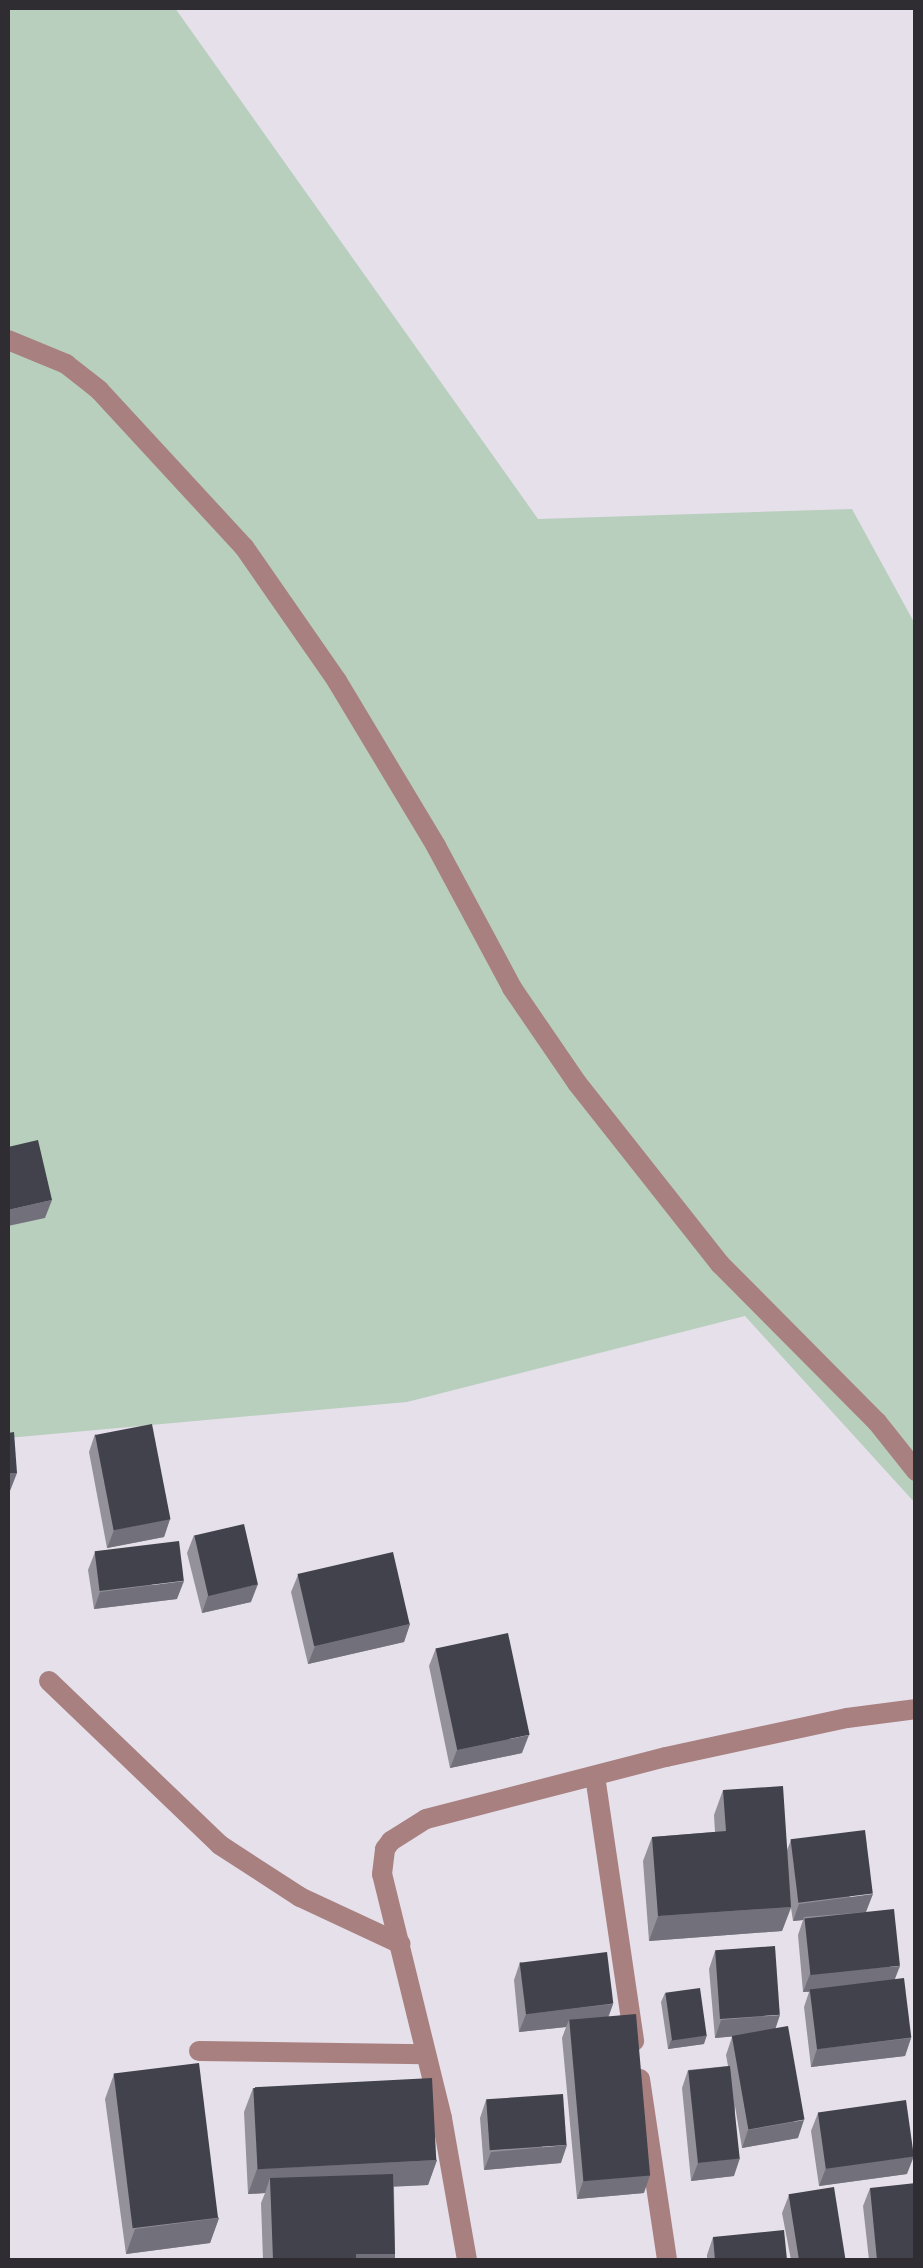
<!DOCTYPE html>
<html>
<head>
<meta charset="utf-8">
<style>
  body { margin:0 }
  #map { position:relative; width:923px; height:2268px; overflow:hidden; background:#e6e0eb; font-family:Helvetica,sans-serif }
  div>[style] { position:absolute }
  .green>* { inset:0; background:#b9cfbe }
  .service>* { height:20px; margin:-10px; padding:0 10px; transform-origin:10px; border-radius:10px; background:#a88080 }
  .minor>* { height:20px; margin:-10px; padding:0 10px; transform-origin:10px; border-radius:10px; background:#a88080 }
  .wall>* { inset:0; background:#94919b }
  .shaded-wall>* { inset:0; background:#72717b; transform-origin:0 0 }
  .building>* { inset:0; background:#41424b; transform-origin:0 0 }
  span { translate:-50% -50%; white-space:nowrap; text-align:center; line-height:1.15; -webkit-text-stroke:10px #fff; paint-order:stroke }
  .frame { position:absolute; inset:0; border:10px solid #2f2d31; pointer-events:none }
</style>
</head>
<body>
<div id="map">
  <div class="green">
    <i style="clip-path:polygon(8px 8px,175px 8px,538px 519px,852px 509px,915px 624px,915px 1503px,745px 1316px,407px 1402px,8px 1438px)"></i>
  </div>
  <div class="service">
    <i style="left:8px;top:340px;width:63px;rotate:22.5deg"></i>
    <i style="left:66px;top:364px;width:42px;rotate:38.2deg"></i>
    <i style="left:99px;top:390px;width:214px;rotate:47.3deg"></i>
    <i style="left:244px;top:547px;width:163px;rotate:55.2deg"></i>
    <i style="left:337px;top:681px;width:192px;rotate:59deg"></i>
    <i style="left:436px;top:846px;width:161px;rotate:61.8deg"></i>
    <i style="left:512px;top:988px;width:115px;rotate:55.6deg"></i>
    <i style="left:577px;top:1083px;width:231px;rotate:51.7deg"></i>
    <i style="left:720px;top:1264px;width:223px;rotate:45.2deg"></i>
    <i style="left:877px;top:1422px;width:63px;rotate:51.5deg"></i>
  </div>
  <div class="minor">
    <i style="left:49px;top:1681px;width:237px;rotate:43.8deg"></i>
    <i style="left:220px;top:1845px;width:95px;rotate:33deg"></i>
    <i style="left:300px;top:1897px;width:111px;rotate:25deg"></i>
    <i style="left:595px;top:1776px;width:268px;rotate:81.6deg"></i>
    <i style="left:199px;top:2051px;width:226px;rotate:0.8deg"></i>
    <i style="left:640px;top:2079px;width:183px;rotate:81.5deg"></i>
    <i style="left:467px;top:2260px;width:144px;rotate:-100deg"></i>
    <i style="left:442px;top:2118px;width:251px;rotate:-103.8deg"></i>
    <i style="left:382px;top:1874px;width:25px;rotate:-83deg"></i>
    <i style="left:385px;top:1849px;width:10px;rotate:-53deg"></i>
    <i style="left:391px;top:1841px;width:41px;rotate:-32.2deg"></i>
    <i style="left:426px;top:1819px;width:248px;rotate:-14.5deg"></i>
    <i style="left:666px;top:1757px;width:185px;rotate:-12.2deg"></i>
    <i style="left:847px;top:1718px;width:70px;rotate:-7.4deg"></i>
  </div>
  <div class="wall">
    <i style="clip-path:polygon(95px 1434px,170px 1519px,164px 1537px,107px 1548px,89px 1452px)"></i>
    <i style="clip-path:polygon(194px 1535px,251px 1602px,202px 1613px,187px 1553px)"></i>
    <i style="clip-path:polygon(95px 1552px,177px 1599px,94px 1609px,88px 1570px)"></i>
    <i style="clip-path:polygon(298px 1575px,410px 1624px,404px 1642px,308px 1664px,291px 1592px)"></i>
    <i style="clip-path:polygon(436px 1648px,522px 1753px,450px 1768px,429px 1666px)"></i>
    <i style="clip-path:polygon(723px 1790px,787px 1850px,791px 1840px,866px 1912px,895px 1979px,911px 2038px,905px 2056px,811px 2067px,804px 2007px,809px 1992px,803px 1992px,798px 1935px,803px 1920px,793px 1921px,791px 1908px,782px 1931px,649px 1941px,643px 1861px,652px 1837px,715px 1832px,714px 1815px)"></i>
    <i style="clip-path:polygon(715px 1951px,775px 2029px,798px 2138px,742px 2148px,735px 2106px,734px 2176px,691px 2181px,682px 2088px,688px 2070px,728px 2066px,726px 2055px,732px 2037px,735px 2036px,715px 2038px,709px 1969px)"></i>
    <i style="clip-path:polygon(520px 1962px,613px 2004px,609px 2016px,644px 2193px,577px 2199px,562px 2038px,566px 2027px,519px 2032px,514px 1980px)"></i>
    <i style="clip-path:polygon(665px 1993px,704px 2044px,668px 2049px,661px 2002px)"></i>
    <i style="clip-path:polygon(114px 2074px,219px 2218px,210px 2243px,126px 2254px,105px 2099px)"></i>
    <i style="clip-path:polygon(253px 2088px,437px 2160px,428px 2185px,394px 2186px,395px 2254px,393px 2260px,263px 2260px,261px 2203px,265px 2193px,248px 2194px,244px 2112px)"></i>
    <i style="clip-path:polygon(486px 2100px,561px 2163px,484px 2170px,480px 2118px)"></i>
    <i style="clip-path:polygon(818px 2113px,907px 2174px,819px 2186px,811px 2131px)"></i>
    <i style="clip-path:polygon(870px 2188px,916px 2260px,869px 2260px,863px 2206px)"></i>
    <i style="clip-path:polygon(789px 2195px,846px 2260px,791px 2260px,782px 2213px)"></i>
    <i style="clip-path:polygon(713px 2237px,787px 2260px,707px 2260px,707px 2255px)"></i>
  </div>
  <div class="shaded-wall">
    <i style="clip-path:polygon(52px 1200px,45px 1218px,8px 1226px,8px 1210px)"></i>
    <i style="clip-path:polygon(8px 1473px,17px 1473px,10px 1491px,8px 1491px)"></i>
    <i style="clip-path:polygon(170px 1519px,164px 1537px,107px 1548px,114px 1530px)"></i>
    <i style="clip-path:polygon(184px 1581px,177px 1599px,94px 1609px,100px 1592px)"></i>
    <i style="clip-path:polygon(258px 1584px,251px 1602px,202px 1613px,208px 1595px)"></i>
    <i style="clip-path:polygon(410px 1624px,404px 1642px,308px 1664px,315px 1646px)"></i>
    <i style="clip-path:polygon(529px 1735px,522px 1753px,450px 1768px,457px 1750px)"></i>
    <i style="clip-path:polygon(873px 1894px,866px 1912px,804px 1917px,803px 1920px,793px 1921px,799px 1904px)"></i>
    <i style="clip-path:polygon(791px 1907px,782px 1931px,649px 1941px,658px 1916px)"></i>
    <i style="clip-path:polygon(900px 1966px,893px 1984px,803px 1992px,810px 1974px)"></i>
    <i style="clip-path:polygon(613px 2004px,606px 2022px,569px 2020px,566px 2027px,519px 2032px,526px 2014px)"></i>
    <i style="clip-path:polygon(780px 2015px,774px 2033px,715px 2038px,721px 2020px)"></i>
    <i style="clip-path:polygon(707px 2035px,704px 2044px,668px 2049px,671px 2040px)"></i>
    <i style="clip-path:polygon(911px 2038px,905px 2056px,811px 2067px,817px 2049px)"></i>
    <i style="clip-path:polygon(804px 2120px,798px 2138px,742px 2148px,748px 2130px)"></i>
    <i style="clip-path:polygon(567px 2145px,561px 2163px,484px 2170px,491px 2152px)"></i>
    <i style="clip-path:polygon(914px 2156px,907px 2174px,819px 2186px,826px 2168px)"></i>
    <i style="clip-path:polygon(740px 2158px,734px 2176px,691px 2181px,698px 2163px)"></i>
    <i style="clip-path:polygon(437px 2160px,428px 2185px,271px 2193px,270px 2178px,265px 2193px,248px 2194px,257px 2169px)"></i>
    <i style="clip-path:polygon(650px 2175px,644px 2193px,577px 2199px,583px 2181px)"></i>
    <i style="clip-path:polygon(219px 2218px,210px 2243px,126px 2254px,135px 2229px)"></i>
    <i style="left:356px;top:2254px;width:39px;height:6px"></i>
  </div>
  <div class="building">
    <i style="clip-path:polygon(38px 1140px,52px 1200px,8px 1210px,8px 1147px)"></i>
    <i style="left:152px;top:1424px;width:97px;height:58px;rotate:79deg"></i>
    <i style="clip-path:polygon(14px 1432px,17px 1473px,8px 1473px,8px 1433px)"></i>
    <i style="left:244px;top:1524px;width:62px;height:51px;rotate:77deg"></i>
    <i style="left:179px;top:1541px;width:40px;height:85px;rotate:83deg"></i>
    <i style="left:393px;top:1552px;width:74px;height:98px;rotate:77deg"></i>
    <i style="left:508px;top:1633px;width:104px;height:74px;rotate:78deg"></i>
    <i style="clip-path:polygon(783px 1786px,791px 1907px,658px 1916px,652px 1837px,726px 1831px,723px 1790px)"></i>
    <i style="left:865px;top:1830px;width:64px;height:75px;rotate:83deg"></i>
    <i style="left:894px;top:1909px;width:57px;height:90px;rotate:84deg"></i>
    <i style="left:775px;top:1946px;width:69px;height:60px;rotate:86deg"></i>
    <i style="left:607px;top:1952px;width:52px;height:88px;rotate:83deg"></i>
    <i style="left:904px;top:1978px;width:60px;height:95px;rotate:83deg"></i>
    <i style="left:700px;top:1988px;width:48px;height:35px;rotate:82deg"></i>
    <i style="left:636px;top:2014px;width:162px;height:67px;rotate:85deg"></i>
    <i style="left:788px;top:2026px;width:95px;height:57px;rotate:80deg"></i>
    <i style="left:199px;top:2063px;width:156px;height:86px;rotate:83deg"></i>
    <i style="left:730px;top:2066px;width:93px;height:42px;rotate:84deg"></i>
    <i style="left:432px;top:2078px;width:82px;height:179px;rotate:87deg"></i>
    <i style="left:563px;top:2094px;width:51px;height:77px;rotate:86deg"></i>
    <i style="left:906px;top:2100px;width:57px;height:89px;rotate:82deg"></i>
    <i style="clip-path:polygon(393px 2174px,395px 2254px,356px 2254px,356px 2260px,273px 2260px,270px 2178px)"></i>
    <i style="clip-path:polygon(916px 2183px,916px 2260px,877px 2260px,870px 2188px)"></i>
    <i style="left:834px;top:2187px;width:74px;height:46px;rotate:81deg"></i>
    <i style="clip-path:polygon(784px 2230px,787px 2260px,715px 2260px,713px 2237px)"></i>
  </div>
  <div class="frame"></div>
</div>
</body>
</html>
